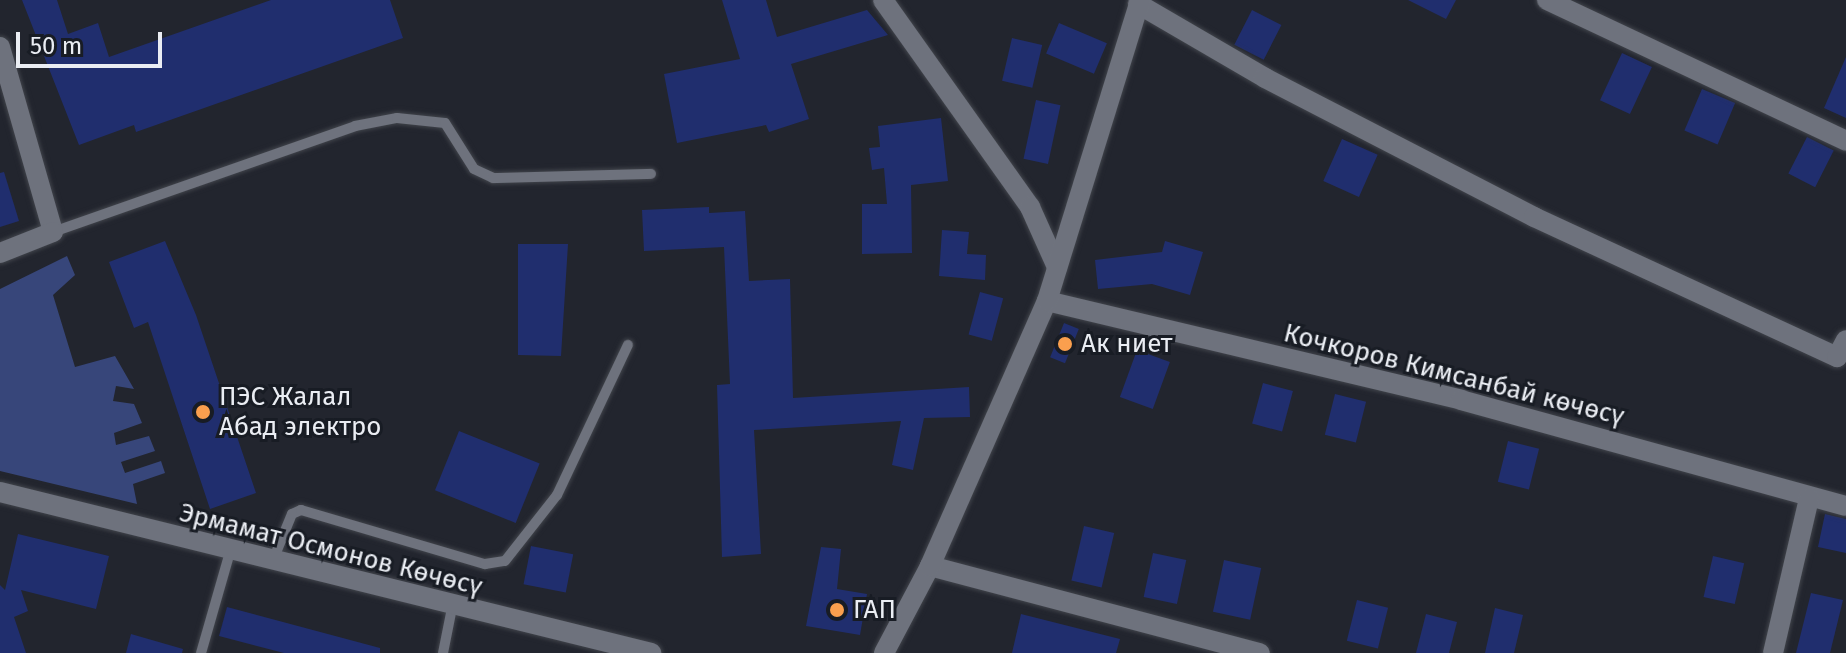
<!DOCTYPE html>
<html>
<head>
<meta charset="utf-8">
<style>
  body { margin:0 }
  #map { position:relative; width:1846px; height:653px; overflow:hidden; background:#22252e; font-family:"Fira Sans",sans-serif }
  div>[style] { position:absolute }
  .green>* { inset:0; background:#37467a }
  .building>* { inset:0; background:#202e6e; transform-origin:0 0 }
  .roads { filter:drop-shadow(0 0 2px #41444b) drop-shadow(0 0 2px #41444b) }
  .lane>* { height:10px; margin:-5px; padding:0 5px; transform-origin:5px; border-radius:5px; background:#6e727d }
  .street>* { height:20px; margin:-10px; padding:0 10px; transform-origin:10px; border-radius:10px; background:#6e727d }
  .dots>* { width:22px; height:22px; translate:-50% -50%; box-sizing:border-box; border:4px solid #181c24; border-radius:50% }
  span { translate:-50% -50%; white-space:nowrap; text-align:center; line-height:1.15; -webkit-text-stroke:6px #181c24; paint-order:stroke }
  .poi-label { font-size:26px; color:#eaedf3 }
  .left { translate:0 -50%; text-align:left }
  .street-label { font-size:26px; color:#eaedf3 }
  .scale { position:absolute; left:16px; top:32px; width:146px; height:36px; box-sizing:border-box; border:4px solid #eaedf3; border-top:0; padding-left:10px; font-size:24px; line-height:28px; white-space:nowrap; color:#eaedf3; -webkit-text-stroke:6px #181c24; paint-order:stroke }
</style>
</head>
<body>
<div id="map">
  <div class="green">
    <i style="clip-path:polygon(67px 256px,75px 275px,53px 295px,75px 367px,115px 356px,134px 389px,116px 386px,113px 401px,134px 404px,142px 423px,114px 433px,116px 445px,149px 436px,155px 451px,121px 462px,125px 473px,161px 461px,165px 473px,133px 484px,137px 504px,0 471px,0 289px)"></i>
  </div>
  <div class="building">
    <i style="clip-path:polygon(22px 0,57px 0,68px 34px,98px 23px,109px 57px,271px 0,390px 0,403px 38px,136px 132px,134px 125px,79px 145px)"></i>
    <i style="clip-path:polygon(722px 0,766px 0,777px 37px,867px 10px,888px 35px,791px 64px,809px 119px,769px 132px,766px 125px,677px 143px,664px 74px,740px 59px)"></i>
    <i style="clip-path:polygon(1408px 0,1456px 0,1446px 19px)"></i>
    <i style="left:1252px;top:10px;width:33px;height:39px;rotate:27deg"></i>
    <i style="left:1059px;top:23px;width:52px;height:33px;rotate:23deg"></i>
    <i style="left:1012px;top:38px;width:31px;height:44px;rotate:13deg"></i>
    <i style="left:1622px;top:53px;width:33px;height:52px;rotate:25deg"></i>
    <i style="clip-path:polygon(1846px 57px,1846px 118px,1824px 108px)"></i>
    <i style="left:1702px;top:89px;width:36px;height:45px;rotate:23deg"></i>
    <i style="left:1036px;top:100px;width:25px;height:60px;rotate:12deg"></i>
    <i style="clip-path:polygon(941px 118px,948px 181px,911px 185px,912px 253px,862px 254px,862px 204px,887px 204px,884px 168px,872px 170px,869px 148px,880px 147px,878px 126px)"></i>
    <i style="left:1807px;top:137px;width:30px;height:41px;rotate:27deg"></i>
    <i style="left:1342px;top:139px;width:39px;height:46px;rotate:24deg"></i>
    <i style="clip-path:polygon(4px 172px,19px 221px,0 227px,0 173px)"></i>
    <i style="clip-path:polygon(709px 207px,709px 213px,745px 211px,749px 281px,790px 279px,793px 398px,969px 387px,970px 417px,924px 418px,913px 470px,892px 465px,901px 421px,754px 430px,761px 554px,722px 557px,717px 385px,730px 384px,724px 247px,644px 251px,642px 210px)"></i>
    <i style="clip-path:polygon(942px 230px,969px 232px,967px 254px,986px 255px,985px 280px,939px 276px)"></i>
    <i style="clip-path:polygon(165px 241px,196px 315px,256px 493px,210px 509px,148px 322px,134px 328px,109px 262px)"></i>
    <i style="clip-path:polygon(1165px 241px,1203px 252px,1190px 295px,1152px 284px,1098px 289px,1095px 260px,1162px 252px)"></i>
    <i style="clip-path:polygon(518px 244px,568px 244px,561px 356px,518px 355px)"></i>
    <i style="left:980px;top:292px;width:24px;height:44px;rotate:15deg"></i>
    <i style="left:1064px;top:323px;width:16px;height:37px;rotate:22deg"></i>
    <i style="left:1137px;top:350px;width:35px;height:50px;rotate:20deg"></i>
    <i style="left:1263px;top:383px;width:31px;height:42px;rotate:15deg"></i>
    <i style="left:1335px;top:394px;width:32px;height:42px;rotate:14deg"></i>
    <i style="left:459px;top:431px;width:87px;height:64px;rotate:22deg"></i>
    <i style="left:1508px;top:441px;width:32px;height:42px;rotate:14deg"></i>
    <i style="clip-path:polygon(1825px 514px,1846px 519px,1846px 553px,1818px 547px)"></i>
    <i style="left:1084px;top:526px;width:31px;height:56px;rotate:13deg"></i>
    <i style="clip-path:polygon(18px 534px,109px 556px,96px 609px,21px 590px,28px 611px,14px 617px,26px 653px,0 653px,0 585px,5px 590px)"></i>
    <i style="left:531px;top:546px;width:43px;height:39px;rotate:11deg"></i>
    <i style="clip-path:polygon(821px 547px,841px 549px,837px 589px,867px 594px,860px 635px,806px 626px)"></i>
    <i style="left:1153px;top:553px;width:34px;height:45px;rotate:12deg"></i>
    <i style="left:1713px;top:556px;width:32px;height:42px;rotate:13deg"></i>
    <i style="left:1224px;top:560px;width:38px;height:53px;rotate:12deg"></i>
    <i style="clip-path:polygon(1811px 593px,1843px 600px,1830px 653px,1796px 653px)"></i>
    <i style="left:1357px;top:600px;width:32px;height:42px;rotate:14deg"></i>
    <i style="clip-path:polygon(227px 607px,380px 648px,380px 653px,284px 653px,219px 636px)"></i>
    <i style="clip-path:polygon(1495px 608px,1523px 615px,1514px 653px,1485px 653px)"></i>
    <i style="clip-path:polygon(1021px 614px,1120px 639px,1116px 653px,1012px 653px)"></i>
    <i style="clip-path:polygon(1426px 614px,1457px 622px,1449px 653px,1416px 653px)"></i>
    <i style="clip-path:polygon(131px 634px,183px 649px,182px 653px,126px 653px)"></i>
  </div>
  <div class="roads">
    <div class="lane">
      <i style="left:53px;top:232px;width:320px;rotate:-19.3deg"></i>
      <i style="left:355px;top:126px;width:43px;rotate:-10.8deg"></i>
      <i style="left:397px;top:118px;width:48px;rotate:5.9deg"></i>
      <i style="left:445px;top:123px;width:54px;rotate:57.8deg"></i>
      <i style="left:474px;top:169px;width:21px;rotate:25deg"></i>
      <i style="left:493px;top:178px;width:158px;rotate:-1.5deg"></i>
      <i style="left:273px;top:560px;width:50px;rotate:-67.6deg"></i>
      <i style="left:292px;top:514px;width:10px;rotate:-24deg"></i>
      <i style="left:301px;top:510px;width:192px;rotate:16.4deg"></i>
      <i style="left:485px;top:564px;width:20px;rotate:-9deg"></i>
      <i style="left:505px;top:561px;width:84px;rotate:-51.8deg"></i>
      <i style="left:557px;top:495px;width:166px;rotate:-64.7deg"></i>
      <i style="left:201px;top:653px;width:105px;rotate:-74deg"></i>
      <i style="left:443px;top:653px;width:46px;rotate:-78.7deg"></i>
    </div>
    <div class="street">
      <i style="left:883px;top:0;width:254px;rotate:54.6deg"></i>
      <i style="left:1030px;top:207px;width:66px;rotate:65.8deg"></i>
      <i style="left:1547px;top:0;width:331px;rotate:25.2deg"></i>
      <i style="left:1138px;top:4px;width:147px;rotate:30.2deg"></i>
      <i style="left:1265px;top:78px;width:303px;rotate:27.3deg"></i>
      <i style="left:1534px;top:217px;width:334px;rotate:24.8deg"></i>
      <i style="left:1837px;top:357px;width:19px;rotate:-62deg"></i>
      <i style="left:0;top:47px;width:192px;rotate:74deg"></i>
      <i style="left:53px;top:232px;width:57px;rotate:158.4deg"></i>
      <i style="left:1047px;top:301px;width:426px;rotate:13.4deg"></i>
      <i style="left:1461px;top:400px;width:399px;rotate:15.4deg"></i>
      <i style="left:0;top:492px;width:671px;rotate:13.89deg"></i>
      <i style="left:930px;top:566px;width:341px;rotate:14.8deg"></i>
      <i style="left:884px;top:653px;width:98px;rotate:-62.1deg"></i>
      <i style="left:930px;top:566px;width:290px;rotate:-66.2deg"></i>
      <i style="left:1047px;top:301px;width:315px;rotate:-72.8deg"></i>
      <i style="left:1773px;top:653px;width:159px;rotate:-76.9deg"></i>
    </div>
  </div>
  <div class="dots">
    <i style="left:1065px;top:344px;background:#fa9f4e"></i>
    <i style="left:203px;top:412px;background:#fa9f4e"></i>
    <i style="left:837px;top:610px;background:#fa9f4e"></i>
  </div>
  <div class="poi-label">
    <span class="left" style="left:1081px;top:344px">Ак ниет</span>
    <span class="left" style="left:219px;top:412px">ПЭС Жалал<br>Абад электро</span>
    <span class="left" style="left:853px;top:610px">ГАП</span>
  </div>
  <div class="street-label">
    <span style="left:1454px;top:375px;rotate:14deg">Кочкоров Кимсанбай көчөсү</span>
    <span style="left:331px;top:550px;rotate:14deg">Эрмамат Осмонов Көчөсү</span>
  </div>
  <div class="scale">50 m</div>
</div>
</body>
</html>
